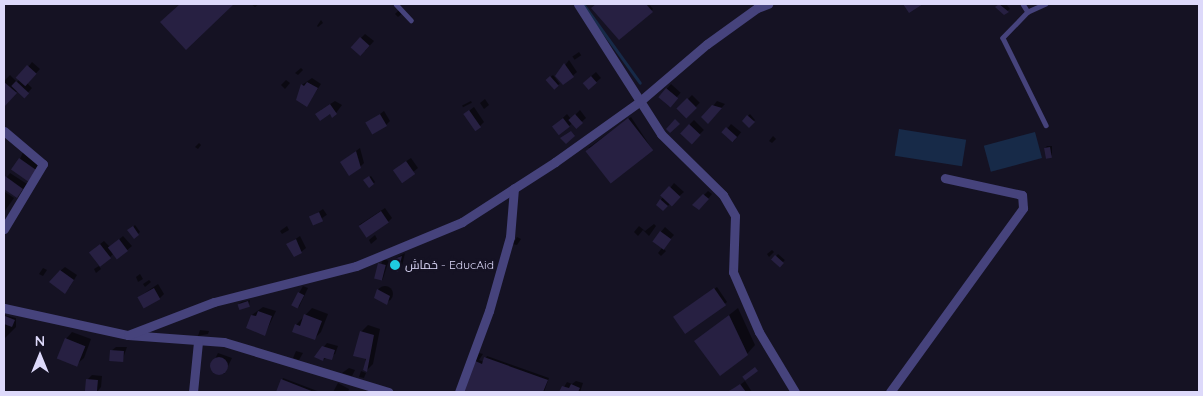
<!DOCTYPE html>
<html>
<head>
<meta charset="utf-8">
<style>
  body { margin:0 }
  #map { position:relative; width:1203px; height:396px; overflow:hidden; background:#151223; font-family:Quicksand,Cairo,sans-serif }
  div>[style] { position:absolute }
  .water>* { inset:0; background:#172a48; transform-origin:0 0 }
  .shadow>* { inset:0; background:#0007; transform-origin:0 0 }
  .round { border-radius:50% }
  .stream>* { height:3px; margin:-1.5px; padding:0 1.5px; transform-origin:1.5px; border-radius:1.5px; background:#172a48 }
  .building>* { inset:0; background:#272042; transform-origin:0 0 }
  .lane>* { height:4.5px; margin:-2.25px; padding:0 2.25px; transform-origin:2.25px; border-radius:2.25px; background:#46437c }
  .street>* { height:9px; margin:-4.5px; padding:0 4.5px; transform-origin:4.5px; border-radius:4.5px; background:#46437c }
  .dots>* { width:14px; height:14px; translate:-50% -50%; box-sizing:border-box; border:2px solid #151223; border-radius:50% }
  span { translate:-50% -50%; white-space:nowrap; text-align:center; line-height:1.15; -webkit-text-stroke:5px #151223; paint-order:stroke }
  .poi-label { font-size:12px; color:#ddd9fa }
  .left { translate:0 -50%; text-align:left }
  .frame { position:absolute; inset:0; border:5px solid #ddd9fa; pointer-events:none }
  .north { position:absolute; left:15px; top:331px; width:50px; height:50px; -webkit-text-stroke:4px #151223; paint-order:stroke; rotate:0deg; font-size:14px; font-weight:700; line-height:20px; text-align:center; color:#ddd9fa }
  .north::after { content:''; display:block; margin:auto; width:18px; height:22px; background:#ddd9fa; clip-path:polygon(50% 0,100% 100%,50% 72%,0 100%) }
</style>
</head>
<body>
<div id="map">
  <div class="water">
    <i style="left:899px;top:129px;width:68px;height:27px;rotate:9deg"></i>
    <i style="left:1035px;top:132px;width:27px;height:53px;rotate:75deg"></i>
  </div>
  <div class="shadow">
    <i style="clip-path:polygon(181px 4px,233px 4px,186px 48px,162px 22px)"></i>
    <i style="clip-path:polygon(251px 4px,259px 4px,255px 7px)"></i>
    <i style="clip-path:polygon(597px 4px,649px 4px,653px 9px,619px 39px,593px 8px)"></i>
    <i style="clip-path:polygon(1001px 4px,1006px 4px,1010px 9px,1004px 13px,997px 6px)"></i>
    <i style="clip-path:polygon(400px 9px,403px 13px,398px 17px,395px 14px)"></i>
    <i style="clip-path:polygon(321px 20px,323px 23px,318px 27px,317px 26px)"></i>
    <i style="clip-path:polygon(365px 34px,374px 41px,365px 51px,361px 38px)"></i>
    <i style="left:579px;top:52px;width:4px;height:8px;rotate:56deg"></i>
    <i style="clip-path:polygon(569px 60px,577px 72px,563px 84px,557px 76px)"></i>
    <i style="clip-path:polygon(32px 62px,40px 69px,27px 83px,32px 88px,25px 96px,18px 90px,4px 106px,4px 81px,10px 75px,17px 82px)"></i>
    <i style="clip-path:polygon(301px 68px,303px 70px,298px 75px,295px 73px)"></i>
    <i style="clip-path:polygon(596px 72px,601px 78px,588px 89px,588px 79px)"></i>
    <i style="left:553px;top:75px;width:11px;height:8px;rotate:52deg"></i>
    <i style="clip-path:polygon(312px 78px,321px 84px,307px 105px,302px 85px)"></i>
    <i style="clip-path:polygon(286px 80px,290px 83px,285px 89px,281px 85px)"></i>
    <i style="left:671px;top:84px;width:13px;height:18px;rotate:42deg"></i>
    <i style="left:692px;top:95px;width:11px;height:19px;rotate:45deg"></i>
    <i style="clip-path:polygon(485px 99px,489px 105px,484px 109px,480px 103px)"></i>
    <i style="clip-path:polygon(335px 101px,342px 105px,336px 113px,321px 110px)"></i>
    <i style="left:471px;top:101px;width:2px;height:10px;rotate:63deg"></i>
    <i style="clip-path:polygon(717px 101px,725px 104px,708px 122px,713px 106px)"></i>
    <i style="clip-path:polygon(474px 107px,484px 122px,480px 126px,465px 114px)"></i>
    <i style="clip-path:polygon(580px 110px,586px 118px,576px 127px,572px 123px,569px 126px,554px 126px,567px 114px,571px 119px)"></i>
    <i style="clip-path:polygon(384px 111px,390px 121px,386px 125px,367px 124px)"></i>
    <i style="clip-path:polygon(750px 114px,755px 120px,749px 126px,743px 121px)"></i>
    <i style="clip-path:polygon(631px 117px,652px 149px,588px 148px)"></i>
    <i style="left:694px;top:120px;width:14px;height:18px;rotate:45deg"></i>
    <i style="left:731px;top:124px;width:13px;height:12px;rotate:39deg"></i>
    <i style="clip-path:polygon(773px 136px,776px 139px,772px 143px,769px 141px)"></i>
    <i style="clip-path:polygon(199px 143px,201px 145px,198px 149px,195px 147px)"></i>
    <i style="clip-path:polygon(1047px 146px,1052px 146px,1052px 156px,1045px 148px)"></i>
    <i style="clip-path:polygon(360px 148px,364px 163px,360px 167px,341px 162px)"></i>
    <i style="clip-path:polygon(23px 152px,39px 165px,31px 176px,20px 159px)"></i>
    <i style="clip-path:polygon(411px 158px,418px 168px,402px 181px,399px 166px)"></i>
    <i style="clip-path:polygon(10px 173px,27px 184px,17px 197px,4px 188px,4px 181px)"></i>
    <i style="clip-path:polygon(371px 176px,375px 182px,374px 183px,366px 179px)"></i>
    <i style="clip-path:polygon(674px 183px,684px 192px,663px 210px,657px 205px)"></i>
    <i style="clip-path:polygon(708px 191px,712px 194px,703px 205px,694px 205px)"></i>
    <i style="clip-path:polygon(5px 192px,14px 198px,4px 212px,4px 193px)"></i>
    <i style="clip-path:polygon(385px 208px,392px 218px,388px 222px,359px 225px)"></i>
    <i style="left:323px;top:209px;width:7px;height:14px;rotate:56deg"></i>
    <i style="clip-path:polygon(654px 224px,656px 226px,649px 236px,643px 230px,638px 236px,634px 232px,639px 226px,645px 231px)"></i>
    <i style="clip-path:polygon(135px 225px,140px 232px,134px 237px,131px 229px)"></i>
    <i style="clip-path:polygon(287px 226px,289px 230px,282px 234px,280px 231px)"></i>
    <i style="clip-path:polygon(665px 227px,674px 235px,662px 248px,666px 251px,661px 256px,658px 253px,662px 248px,653px 241px)"></i>
    <i style="clip-path:polygon(375px 235px,377px 239px,371px 244px,369px 240px)"></i>
    <i style="clip-path:polygon(123px 236px,132px 246px,118px 258px,114px 253px,110px 257px,95px 248px,104px 241px,110px 247px)"></i>
    <i style="clip-path:polygon(300px 236px,306px 248px,301px 252px,288px 244px)"></i>
    <i style="clip-path:polygon(517px 237px,521px 239px,517px 245px,513px 244px)"></i>
    <i style="clip-path:polygon(772px 250px,774px 252px,769px 257px,767px 254px)"></i>
    <i style="clip-path:polygon(405px 253px,402px 266px,397px 270px,392px 260px)"></i>
    <i style="left:778px;top:254px;width:9px;height:8px;rotate:41deg"></i>
    <i style="left:383px;top:259px;width:6px;height:20px;rotate:18deg"></i>
    <i style="clip-path:polygon(99px 266px,101px 269px,96px 273px,94px 269px)"></i>
    <i style="clip-path:polygon(65px 267px,77px 275px,69px 288px,60px 271px)"></i>
    <i style="clip-path:polygon(43px 268px,47px 270px,43px 276px,39px 274px)"></i>
    <i style="clip-path:polygon(140px 274px,143px 279px,138px 282px,136px 277px)"></i>
    <i style="clip-path:polygon(149px 280px,151px 282px,145px 287px,143px 284px)"></i>
    <i style="clip-path:polygon(158px 284px,164px 294px,160px 298px,139px 297px)"></i>
    <i style="clip-path:polygon(303px 286px,308px 288px,299px 307px,299px 293px)"></i>
    <i class="round" style="left:377px;top:286px;width:16px;height:16px"></i>
    <i style="left:717px;top:287px;width:18px;height:50px;rotate:56deg"></i>
    <i style="clip-path:polygon(250px 300px,249px 306px,239px 304px,241px 302px)"></i>
    <i style="clip-path:polygon(263px 307px,276px 311px,265px 334px,252px 315px)"></i>
    <i style="clip-path:polygon(312px 308px,328px 314px,321px 332px,315px 338px,296px 325px)"></i>
    <i style="clip-path:polygon(738px 308px,755px 345px,747px 354px,696px 341px)"></i>
    <i style="clip-path:polygon(4px 315px,16px 318px,16px 327px,4px 339px)"></i>
    <i style="clip-path:polygon(368px 325px,380px 329px,373px 364px,367px 370px,361px 332px)"></i>
    <i style="clip-path:polygon(200px 330px,209px 331px,208px 334px,198px 336px)"></i>
    <i style="clip-path:polygon(72px 332px,91px 339px,84px 358px,77px 364px,66px 339px)"></i>
    <i style="clip-path:polygon(327px 343px,338px 346px,335px 354px,323px 360px,315px 357px)"></i>
    <i style="clip-path:polygon(116px 347px,127px 347px,122px 361px,111px 351px)"></i>
    <i style="clip-path:polygon(296px 351px,303px 353px,299px 360px,293px 358px)"></i>
    <i style="clip-path:polygon(218px 353px,232px 358px,224px 374px,210px 369px)"></i>
    <i style="clip-path:polygon(479px 353px,483px 354px,479px 360px,484px 362px,487px 356px,549px 378px,544px 392px,462px 392px)"></i>
    <i style="clip-path:polygon(349px 368px,355px 370px,352px 376px,342px 373px)"></i>
    <i style="clip-path:polygon(361px 371px,366px 373px,364px 378px,359px 377px)"></i>
    <i style="clip-path:polygon(92px 375px,102px 376px,101px 387px,97px 392px,88px 379px)"></i>
    <i style="clip-path:polygon(283px 378px,320px 392px,277px 392px)"></i>
    <i style="clip-path:polygon(576px 381px,583px 383px,580px 392px,561px 392px,567px 382px,572px 384px)"></i>
    <i style="clip-path:polygon(745px 381px,752px 392px,731px 392px)"></i>
    <i style="clip-path:polygon(338px 383px,349px 389px,348px 392px,333px 392px)"></i>
  </div>
  <div class="stream">
    <i style="left:583px;top:4px;width:97px;rotate:54.2deg"></i>
  </div>
  <div class="building">
    <i style="clip-path:polygon(180px 4px,234px 4px,186px 50px,160px 22px)"></i>
    <i style="clip-path:polygon(596px 4px,646px 4px,653px 12px,619px 40px,591px 8px)"></i>
    <i style="clip-path:polygon(903px 4px,923px 4px,909px 13px)"></i>
    <i style="clip-path:polygon(999px 4px,1009px 12px,1004px 15px,995px 7px)"></i>
    <i style="left:360px;top:37px;width:13px;height:14px;rotate:42deg"></i>
    <i style="clip-path:polygon(564px 63px,574px 77px,563px 85px,555px 76px)"></i>
    <i style="left:27px;top:65px;width:13px;height:17px;rotate:42deg"></i>
    <i style="left:550px;top:76px;width:13px;height:6px;rotate:48deg"></i>
    <i style="left:591px;top:76px;width:9px;height:11px;rotate:49deg"></i>
    <i style="left:16px;top:81px;width:18px;height:7px;rotate:43deg"></i>
    <i style="clip-path:polygon(4px 82px,17px 93px,4px 107px)"></i>
    <i style="clip-path:polygon(307px 82px,318px 88px,307px 107px,296px 100px,301px 84px,304px 86px)"></i>
    <i style="left:666px;top:88px;width:16px;height:12px;rotate:40deg"></i>
    <i style="left:687px;top:98px;width:14px;height:15px;rotate:45deg"></i>
    <i style="clip-path:polygon(330px 104px,337px 114px,332px 118px,330px 114px,320px 121px,315px 114px)"></i>
    <i style="clip-path:polygon(712px 105px,722px 108px,708px 124px,701px 117px)"></i>
    <i style="left:469px;top:110px;width:21px;height:7px;rotate:55deg"></i>
    <i style="left:380px;top:114px;width:14px;height:17px;rotate:60deg"></i>
    <i style="left:575px;top:114px;width:12px;height:9px;rotate:48deg"></i>
    <i style="clip-path:polygon(747px 115px,755px 122px,749px 128px,742px 121px)"></i>
    <i style="left:563px;top:118px;width:11px;height:14px;rotate:52deg"></i>
    <i style="left:628px;top:118px;width:41px;height:54px;rotate:52deg"></i>
    <i style="clip-path:polygon(675px 119px,680px 124px,670px 133px,666px 129px)"></i>
    <i style="left:689px;top:124px;width:16px;height:13px;rotate:43deg"></i>
    <i style="left:726px;top:127px;width:15px;height:7px;rotate:42deg"></i>
    <i style="clip-path:polygon(571px 131px,575px 136px,566px 144px,560px 138px)"></i>
    <i style="left:1050px;top:147px;width:11px;height:6px;rotate:80deg"></i>
    <i style="clip-path:polygon(356px 151px,361px 168px,349px 176px,340px 162px)"></i>
    <i style="left:19px;top:158px;width:21px;height:14px;rotate:35deg"></i>
    <i style="left:406px;top:161px;width:16px;height:16px;rotate:55deg"></i>
    <i style="clip-path:polygon(5px 176px,23px 189px,17px 198px,4px 189px)"></i>
    <i style="clip-path:polygon(369px 176px,374px 184px,369px 188px,363px 180px)"></i>
    <i style="left:669px;top:186px;width:16px;height:13px;rotate:43deg"></i>
    <i style="clip-path:polygon(703px 194px,709px 199px,699px 210px,692px 205px)"></i>
    <i style="clip-path:polygon(660px 199px,668px 206px,663px 211px,656px 205px)"></i>
    <i style="left:381px;top:211px;width:14px;height:27px;rotate:56deg"></i>
    <i style="left:319px;top:212px;width:10px;height:11px;rotate:66deg"></i>
    <i style="clip-path:polygon(133px 226px,139px 235px,134px 239px,127px 230px)"></i>
    <i style="left:660px;top:231px;width:14px;height:13px;rotate:36deg"></i>
    <i style="left:119px;top:239px;width:15px;height:14px;rotate:53deg"></i>
    <i style="clip-path:polygon(296px 239px,302px 253px,294px 257px,286px 244px)"></i>
    <i style="left:100px;top:244px;width:18px;height:14px;rotate:52deg"></i>
    <i style="left:775px;top:255px;width:12px;height:6px;rotate:42deg"></i>
    <i style="clip-path:polygon(402px 256px,398px 272px,389px 269px,391px 260px)"></i>
    <i style="left:378px;top:263px;width:8px;height:16px;rotate:14deg"></i>
    <i style="clip-path:polygon(60px 270px,74px 280px,65px 294px,49px 282px)"></i>
    <i style="left:154px;top:288px;width:13px;height:19px;rotate:61deg"></i>
    <i style="left:714px;top:288px;width:21px;height:50px;rotate:55deg"></i>
    <i style="clip-path:polygon(377px 289px,390px 296px,387px 305px,374px 298px)"></i>
    <i style="left:298px;top:292px;width:7px;height:15px;rotate:27deg"></i>
    <i style="left:248px;top:301px;width:6px;height:11px;rotate:72deg"></i>
    <i style="clip-path:polygon(258px 311px,272px 316px,265px 336px,246px 328px,251px 315px,256px 316px)"></i>
    <i style="clip-path:polygon(304px 314px,322px 321px,315px 340px,292px 332px,295px 324px,300px 326px)"></i>
    <i style="clip-path:polygon(729px 315px,748px 355px,720px 376px,694px 341px)"></i>
    <i style="clip-path:polygon(5px 316px,15px 320px,12px 327px,4px 324px)"></i>
    <i style="clip-path:polygon(360px 331px,374px 335px,367px 372px,363px 370px,366px 359px,353px 356px)"></i>
    <i style="left:65px;top:338px;width:22px;height:22px;rotate:22deg"></i>
    <i style="clip-path:polygon(322px 346px,335px 350px,332px 360px,324px 358px,323px 361px,314px 357px)"></i>
    <i style="left:110px;top:350px;width:14px;height:11px;rotate:4deg"></i>
    <i style="clip-path:polygon(484px 357px,548px 380px,543px 392px,461px 392px,473px 360px,482px 364px)"></i>
    <i class="round" style="left:210px;top:357px;width:18px;height:18px"></i>
    <i style="left:755px;top:367px;width:5px;height:16px;rotate:53deg"></i>
    <i style="left:86px;top:379px;width:12px;height:12px;rotate:5deg"></i>
    <i style="clip-path:polygon(281px 379px,314px 392px,276px 392px)"></i>
    <i style="clip-path:polygon(571px 384px,580px 388px,578px 392px,559px 392px,562px 386px,569px 388px)"></i>
    <i style="clip-path:polygon(740px 384px,746px 392px,729px 391px,734px 388px)"></i>
  </div>
  <div class="lane">
    <i style="left:396px;top:4px;width:22px;rotate:47deg"></i>
    <i style="left:1023px;top:4px;width:9px;rotate:58deg"></i>
    <i style="left:1046px;top:4px;width:20px;rotate:156deg"></i>
    <i style="left:1028px;top:12px;width:36px;rotate:134deg"></i>
    <i style="left:1003px;top:38px;width:97px;rotate:63.7deg"></i>
  </div>
  <div class="street">
    <i style="left:578px;top:4px;width:154px;rotate:57.4deg"></i>
    <i style="left:661px;top:134px;width:87px;rotate:44.5deg"></i>
    <i style="left:723px;top:195px;width:24px;rotate:60deg"></i>
    <i style="left:735px;top:216px;width:56px;rotate:92deg"></i>
    <i style="left:733px;top:272px;width:65px;rotate:66.6deg"></i>
    <i style="left:759px;top:332px;width:70px;rotate:59deg"></i>
    <i style="left:4px;top:131px;width:51px;rotate:40.2deg"></i>
    <i style="left:43px;top:164px;width:76px;rotate:121deg"></i>
    <i style="left:4px;top:308px;width:127px;rotate:12.3deg"></i>
    <i style="left:128px;top:335px;width:96px;rotate:4.2deg"></i>
    <i style="left:224px;top:342px;width:172px;rotate:16.9deg"></i>
    <i style="left:128px;top:335px;width:92px;rotate:-21deg"></i>
    <i style="left:214px;top:302px;width:146px;rotate:-14.2deg"></i>
    <i style="left:356px;top:266px;width:115px;rotate:-22.5deg"></i>
    <i style="left:462px;top:222px;width:111px;rotate:-32.8deg"></i>
    <i style="left:555px;top:162px;width:103px;rotate:-35.5deg"></i>
    <i style="left:639px;top:102px;width:89px;rotate:-40.5deg"></i>
    <i style="left:707px;top:44px;width:62px;rotate:-35.8deg"></i>
    <i style="left:757px;top:8px;width:12px;rotate:-20deg"></i>
    <i style="left:193px;top:392px;width:50px;rotate:-84.3deg"></i>
    <i style="left:459px;top:392px;width:86px;rotate:-69.7deg"></i>
    <i style="left:489px;top:311px;width:77px;rotate:-74.2deg"></i>
    <i style="left:510px;top:237px;width:49px;rotate:-85.3deg"></i>
    <i style="left:890px;top:392px;width:227px;rotate:-54.1deg"></i>
    <i style="left:1023px;top:208px;width:13px;rotate:-94deg"></i>
    <i style="left:1022px;top:195px;width:79px;rotate:-167.6deg"></i>
  </div>
  <div class="dots">
    <i style="left:395px;top:265px;background:#1fcce0"></i>
  </div>
  <div class="poi-label">
    <span class="left" style="left:405px;top:265px">خماش - EducAid</span>
  </div>
  <div class="frame"></div>
  <div class="north">N</div>
</div>
</body>
</html>
